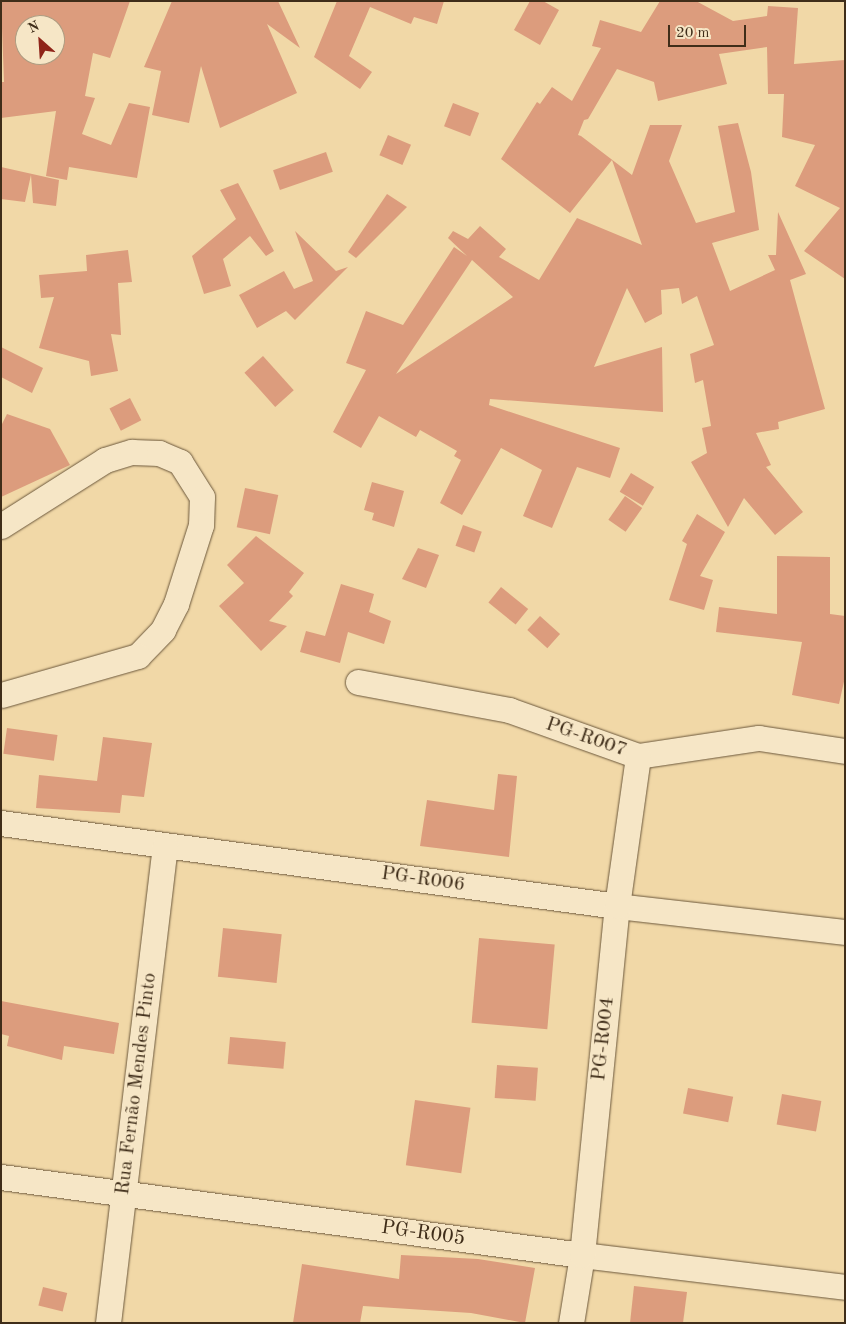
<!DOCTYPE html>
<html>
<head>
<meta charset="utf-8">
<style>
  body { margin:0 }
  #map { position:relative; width:846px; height:1324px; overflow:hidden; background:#f1d8a7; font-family:"Old Standard TT",serif }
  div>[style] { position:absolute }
  .building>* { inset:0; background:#dc9c7d; transform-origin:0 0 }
  .roads { filter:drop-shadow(0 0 1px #6c583c) drop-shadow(0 0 1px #6c583c) }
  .street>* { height:25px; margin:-12.5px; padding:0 12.5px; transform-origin:12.5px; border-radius:12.5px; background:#f6e6c6 }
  span { translate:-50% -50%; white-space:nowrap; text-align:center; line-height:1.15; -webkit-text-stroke:4.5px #f6e6c6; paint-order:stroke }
  .street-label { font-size:20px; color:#3f2d19 }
  .frame { position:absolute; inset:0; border:2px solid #3f2d19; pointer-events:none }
  .north { position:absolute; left:15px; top:15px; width:50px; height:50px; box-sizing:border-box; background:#f6e6c6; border:1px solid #ad9c81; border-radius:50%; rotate:334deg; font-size:14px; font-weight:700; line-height:20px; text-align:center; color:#3f2d19 }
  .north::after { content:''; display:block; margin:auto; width:18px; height:22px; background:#8f2418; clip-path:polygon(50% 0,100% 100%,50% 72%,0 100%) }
  .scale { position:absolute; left:668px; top:25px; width:78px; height:22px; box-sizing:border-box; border:2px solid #3f2d19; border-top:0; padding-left:6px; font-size:15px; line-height:18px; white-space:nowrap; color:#3f2d19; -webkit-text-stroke:4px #f6e6c6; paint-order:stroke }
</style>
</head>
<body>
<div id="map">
  <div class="building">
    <i style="clip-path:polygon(evenodd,1px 1px,130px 1px,110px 58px,93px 53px,85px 96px,95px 98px,82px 134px,111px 145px,129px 103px,150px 107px,137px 178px,69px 167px,67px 180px,46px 176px,56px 111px,1px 118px,1px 82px,4px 82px,1px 1px,25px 25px,55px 25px,55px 55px,25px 55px,25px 25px)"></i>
    <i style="clip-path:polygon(172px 1px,278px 1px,300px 48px,267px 24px,297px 93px,220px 128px,201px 66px,189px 123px,152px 115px,161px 71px,144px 67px)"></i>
    <i style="clip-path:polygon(337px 1px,444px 1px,437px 24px,414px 17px,411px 24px,370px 7px,349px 56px,372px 72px,360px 89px,314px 57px)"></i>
    <i style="clip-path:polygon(530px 1px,543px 1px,559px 10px,540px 45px,514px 30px)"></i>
    <i style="clip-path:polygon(evenodd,660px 1px,696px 1px,733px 21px,767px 16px,768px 6px,798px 8px,794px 64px,845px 60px,845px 279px,804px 251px,840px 208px,795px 186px,815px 145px,782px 137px,784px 94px,768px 94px,767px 47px,719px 54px,727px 84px,658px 101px,654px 82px,617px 69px,588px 119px,584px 120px,578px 135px,581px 136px,632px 175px,650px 125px,682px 125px,669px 161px,696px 223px,735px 212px,718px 126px,738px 123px,751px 172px,759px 230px,712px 243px,730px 291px,775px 270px,768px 255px,776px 255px,778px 212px,806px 274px,790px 280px,825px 409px,778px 422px,779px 429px,756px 433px,771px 465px,766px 467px,803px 512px,775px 535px,744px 498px,728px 527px,691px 462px,707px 453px,702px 428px,711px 426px,703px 380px,695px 383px,690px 354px,714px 345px,697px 296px,682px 304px,679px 288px,661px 290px,662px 314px,645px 323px,627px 288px,594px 367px,662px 347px,663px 412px,490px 399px,489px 405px,620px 448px,610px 478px,577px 467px,552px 528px,523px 516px,542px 470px,501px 448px,462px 515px,440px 503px,461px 460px,454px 456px,457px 451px,420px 430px,416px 437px,379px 416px,361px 448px,333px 432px,366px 370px,346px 363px,366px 311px,403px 325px,454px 247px,467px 256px,448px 238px,453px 231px,468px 239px,480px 226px,506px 249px,499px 257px,539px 280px,577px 218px,642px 245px,612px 160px,570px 213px,501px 159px,537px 102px,540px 104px,552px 87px,572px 101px,601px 48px,592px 46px,600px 20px,641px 32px,660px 1px,472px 260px,513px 297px,396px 374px,472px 260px)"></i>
    <i style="left:453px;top:103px;width:28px;height:25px;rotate:21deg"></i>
    <i style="left:388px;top:135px;width:25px;height:22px;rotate:23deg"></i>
    <i style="left:326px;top:152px;width:21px;height:56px;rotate:71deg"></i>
    <i style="clip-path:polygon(1px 167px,59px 180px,56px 206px,33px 203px,31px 175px,25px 202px,1px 199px)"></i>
    <i style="clip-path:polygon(238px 183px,274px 251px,266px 256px,250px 236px,223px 259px,231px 286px,204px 294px,192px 256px,236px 219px,220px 190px)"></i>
    <i style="clip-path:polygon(387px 194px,407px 207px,356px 258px,348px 252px)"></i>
    <i style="clip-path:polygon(295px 231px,336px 271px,348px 267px,295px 320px,286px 311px,257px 328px,239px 295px,284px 271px,294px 289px,313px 281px)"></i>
    <i style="clip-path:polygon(128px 250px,132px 282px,118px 283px,121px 335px,111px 334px,118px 371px,91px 376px,89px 361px,39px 348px,54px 297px,41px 298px,39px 275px,87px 271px,86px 255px)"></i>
    <i style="clip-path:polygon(1px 347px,43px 368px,32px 393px,1px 377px)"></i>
    <i style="left:263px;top:356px;width:46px;height:25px;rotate:48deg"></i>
    <i style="left:130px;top:398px;width:25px;height:23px;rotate:63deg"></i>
    <i style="clip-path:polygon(7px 414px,50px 429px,70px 465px,1px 497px,1px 426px)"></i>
    <i style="left:631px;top:473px;width:27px;height:22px;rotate:31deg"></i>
    <i style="clip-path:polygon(372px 482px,404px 491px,394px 527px,372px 520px,374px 513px,364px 510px)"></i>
    <i style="left:245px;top:488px;width:34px;height:40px;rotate:12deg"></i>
    <i style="left:625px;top:496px;width:21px;height:29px;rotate:35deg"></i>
    <i style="clip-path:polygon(697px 514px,725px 532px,700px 576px,713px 580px,704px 610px,669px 600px,687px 544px,682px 541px)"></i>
    <i style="left:463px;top:525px;width:20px;height:22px;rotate:20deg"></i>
    <i style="clip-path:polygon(256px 536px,304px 573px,289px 592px,293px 596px,269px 621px,287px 626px,261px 651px,219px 606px,244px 583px,227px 565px)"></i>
    <i style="clip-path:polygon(418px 548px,439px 555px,426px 588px,402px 579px)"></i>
    <i style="clip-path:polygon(777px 556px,830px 557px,830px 614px,845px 616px,845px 677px,839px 704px,792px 695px,802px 642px,716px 632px,719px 607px,777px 614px)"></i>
    <i style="clip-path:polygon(341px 584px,374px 594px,369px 612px,391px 621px,384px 644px,348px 632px,340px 663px,300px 652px,306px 631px,325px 636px)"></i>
    <i style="left:501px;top:587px;width:35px;height:20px;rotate:39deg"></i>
    <i style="left:540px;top:616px;width:27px;height:19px;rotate:42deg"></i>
    <i style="left:7px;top:728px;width:51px;height:26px;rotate:8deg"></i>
    <i style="clip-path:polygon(103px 737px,152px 743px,144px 797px,122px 795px,120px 813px,36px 808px,39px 775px,97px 781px)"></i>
    <i style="clip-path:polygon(498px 774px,517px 776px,509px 857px,420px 846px,427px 800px,494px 810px)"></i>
    <i style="left:223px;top:928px;width:59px;height:49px;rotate:6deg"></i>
    <i style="left:479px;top:938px;width:76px;height:85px;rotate:5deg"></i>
    <i style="clip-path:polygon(1px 1001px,119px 1023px,114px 1054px,64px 1046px,62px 1060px,7px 1046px,9px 1036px,1px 1034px)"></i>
    <i style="left:230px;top:1037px;width:56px;height:27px;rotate:5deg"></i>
    <i style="left:497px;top:1065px;width:41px;height:33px;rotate:4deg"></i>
    <i style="left:688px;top:1088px;width:46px;height:26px;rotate:11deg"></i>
    <i style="left:782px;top:1094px;width:40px;height:31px;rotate:10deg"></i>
    <i style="left:415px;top:1100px;width:56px;height:66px;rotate:8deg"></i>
    <i style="clip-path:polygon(401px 1255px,478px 1259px,535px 1268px,525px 1323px,471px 1313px,363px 1306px,360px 1323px,293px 1323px,302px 1264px,399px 1279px)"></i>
    <i style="clip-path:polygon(634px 1286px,687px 1292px,683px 1323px,630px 1323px)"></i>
    <i style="left:43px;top:1287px;width:25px;height:19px;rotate:14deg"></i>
  </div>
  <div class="roads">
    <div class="street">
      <i style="left:1px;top:526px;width:123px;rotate:-32.4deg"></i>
      <i style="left:105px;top:460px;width:28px;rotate:-17deg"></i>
      <i style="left:132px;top:452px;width:27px;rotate:2deg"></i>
      <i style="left:159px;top:453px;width:23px;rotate:23deg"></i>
      <i style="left:180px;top:462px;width:41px;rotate:57.8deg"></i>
      <i style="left:202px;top:497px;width:28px;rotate:92deg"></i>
      <i style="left:201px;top:525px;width:83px;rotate:107.6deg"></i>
      <i style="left:176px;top:604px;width:29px;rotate:117deg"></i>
      <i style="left:163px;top:630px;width:36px;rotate:134deg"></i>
      <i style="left:138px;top:656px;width:142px;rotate:164.1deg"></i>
      <i style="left:358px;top:682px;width:154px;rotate:10.5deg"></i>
      <i style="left:509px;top:710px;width:137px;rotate:19.6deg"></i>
      <i style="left:638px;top:756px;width:122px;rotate:-8.5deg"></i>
      <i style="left:759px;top:738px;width:87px;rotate:8.6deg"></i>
      <i style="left:1px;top:823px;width:622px;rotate:7.67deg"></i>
      <i style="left:617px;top:906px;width:229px;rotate:6.5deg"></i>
      <i style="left:1px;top:1177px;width:586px;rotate:7.65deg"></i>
      <i style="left:582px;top:1255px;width:265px;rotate:6.9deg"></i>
      <i style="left:108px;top:1323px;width:481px;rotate:-83.2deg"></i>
      <i style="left:571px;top:1323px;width:69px;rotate:-80.8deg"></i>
      <i style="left:582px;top:1255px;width:351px;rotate:-84.3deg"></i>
      <i style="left:617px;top:906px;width:151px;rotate:-82deg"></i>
    </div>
  </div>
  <div class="street-label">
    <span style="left:586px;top:738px;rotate:19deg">PG-R007</span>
    <span style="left:423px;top:880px;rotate:8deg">PG-R006</span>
    <span style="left:604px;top:1039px;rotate:-84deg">PG-R004</span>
    <span style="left:137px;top:1084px;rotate:-83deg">Rua Fernão Mendes Pinto</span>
    <span style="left:423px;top:1234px;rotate:8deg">PG-R005</span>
  </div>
  <div class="frame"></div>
  <div class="north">N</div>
  <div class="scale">20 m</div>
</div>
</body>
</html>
